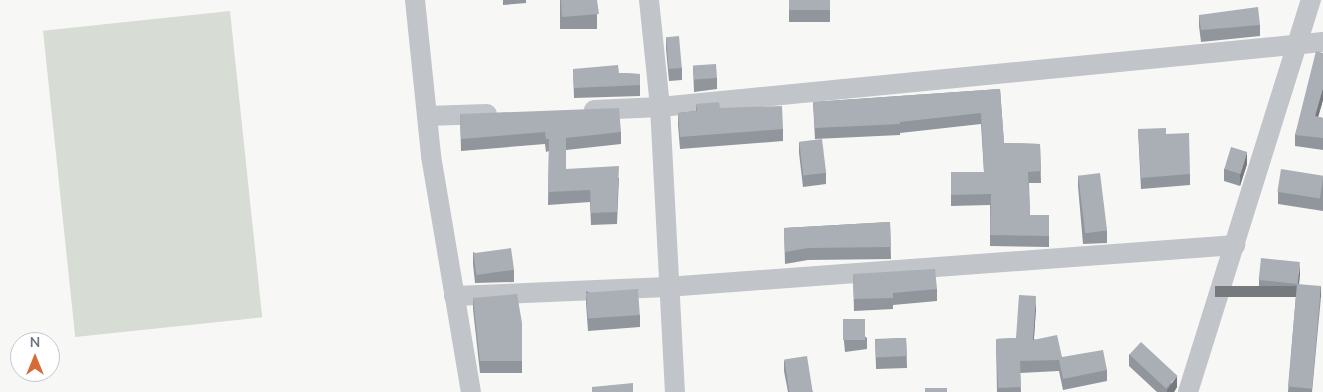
<!DOCTYPE html>
<html>
<head>
<meta charset="utf-8">
<style>
  body { margin:0 }
  #map { position:relative; width:1323px; height:392px; overflow:hidden; background:#f7f7f5; font-family:"Nunito Sans",sans-serif }
  div>[style] { position:absolute }
  .green>* { inset:0; background:#d7dcd4; transform-origin:0 0 }
  .minor>* { height:20px; margin:-10px; padding:0 10px; transform-origin:10px; border-radius:10px; background:#c1c4c8 }
  .wall>* { inset:0; background:#91969c; transform-origin:0 0 }
  .shaded-wall>* { inset:0; background:#767a7f; transform-origin:0 0 }
  .building>* { inset:0; background:#a9afb5; transform-origin:0 0 }
  span { translate:-50% -50%; white-space:nowrap; text-align:center; line-height:1.15; -webkit-text-stroke:5px #fff; paint-order:stroke }
  .north { position:absolute; left:10px; top:332px; width:50px; height:50px; box-sizing:border-box; background:#fff; border:1px solid #c3c8ce; border-radius:50%; rotate:0deg; font-size:14px; font-weight:700; line-height:20px; text-align:center; color:#697584 }
  .north::after { content:''; display:block; margin:auto; width:18px; height:22px; background:#d56b37; clip-path:polygon(50% 0,100% 100%,50% 72%,0 100%) }
</style>
</head>
<body>
<div id="map">
  <div class="green">
    <i style="left:230px;top:11px;width:308px;height:188px;rotate:84deg"></i>
  </div>
  <div class="minor">
    <i style="left:415px;top:0;width:157px;rotate:84.1deg"></i>
    <i style="left:431px;top:156px;width:239px;rotate:80.4deg"></i>
    <i style="left:649px;top:0;width:108px;rotate:84.1deg"></i>
    <i style="left:660px;top:107px;width:285px;rotate:87deg"></i>
    <i style="left:594px;top:110px;width:66px;rotate:-2.6deg"></i>
    <i style="left:660px;top:107px;width:666px;rotate:-5.6deg"></i>
    <i style="left:427px;top:116px;width:60px;rotate:-1.9deg"></i>
    <i style="left:454px;top:296px;width:213px;rotate:-2.4deg"></i>
    <i style="left:667px;top:287px;width:570px;rotate:-4.23deg"></i>
    <i style="left:1188px;top:392px;width:411px;rotate:-72.6deg"></i>
  </div>
  <div class="wall">
    <i style="clip-path:polygon(503px 0,526px 0,526px 3px,503px 5px)"></i>
    <i style="left:560px;top:0;width:37px;height:29px"></i>
    <i style="left:789px;top:0;width:41px;height:22px"></i>
    <i style="clip-path:polygon(1199px 15px,1260px 25px,1260px 36px,1201px 42px,1199px 26px)"></i>
    <i style="clip-path:polygon(666px 37px,682px 68px,682px 80px,669px 81px,666px 49px)"></i>
    <i style="clip-path:polygon(1323px 53px,1323px 100px,1318px 117px,1323px 118px,1323px 150px,1295px 146px,1295px 135px)"></i>
    <i style="clip-path:polygon(693px 66px,717px 78px,717px 89px,694px 92px)"></i>
    <i style="clip-path:polygon(573px 69px,619px 73px,640px 74px,640px 96px,574px 98px)"></i>
    <i style="clip-path:polygon(1000px 89px,1004px 143px,1040px 144px,1041px 183px,1029px 183px,1030px 215px,1049px 215px,1049px 247px,990px 246px,990px 205px,951px 206px,951px 172px,984px 172px,981px 124px,900px 133px,900px 135px,815px 139px,813px 102px)"></i>
    <i style="clip-path:polygon(696px 104px,720px 108px,783px 129px,783px 141px,680px 149px,678px 125px,678px 113px,696px 111px)"></i>
    <i style="clip-path:polygon(460px 114px,621px 132px,621px 144px,566px 150px,566px 169px,619px 178px,617px 224px,591px 225px,590px 202px,548px 205px,549px 151px,546px 152px,545px 144px,461px 151px)"></i>
    <i style="clip-path:polygon(1138px 129px,1166px 134px,1190px 174px,1190px 185px,1141px 189px)"></i>
    <i style="clip-path:polygon(799px 142px,826px 173px,826px 184px,803px 187px,799px 153px)"></i>
    <i style="clip-path:polygon(1247px 164px,1240px 186px,1224px 181px,1224px 169px)"></i>
    <i style="clip-path:polygon(1078px 175px,1107px 231px,1107px 243px,1083px 244px,1078px 186px)"></i>
    <i style="clip-path:polygon(1323px 176px,1323px 211px,1278px 204px,1278px 192px)"></i>
    <i style="clip-path:polygon(890px 222px,891px 259px,808px 260px,785px 264px,784px 228px)"></i>
    <i style="clip-path:polygon(473px 252px,514px 270px,514px 282px,475px 283px,473px 264px)"></i>
    <i style="clip-path:polygon(1300px 273px,1299px 284px,1321px 297px,1312px 392px,1288px 392px,1296px 295px,1259px 292px,1259px 280px)"></i>
    <i style="clip-path:polygon(853px 274px,937px 289px,937px 301px,893px 305px,893px 309px,854px 311px)"></i>
    <i style="clip-path:polygon(586px 291px,640px 315px,640px 327px,588px 331px,586px 303px)"></i>
    <i style="clip-path:polygon(473px 298px,522px 323px,522px 373px,480px 373px,473px 309px)"></i>
    <i style="clip-path:polygon(1036px 307px,1034px 339px,1062px 357px,1107px 370px,1107px 381px,1063px 390px,1059px 371px,1020px 373px,1021px 392px,997px 392px,996px 339px,1016px 338px)"></i>
    <i style="clip-path:polygon(843px 319px,867px 338px,867px 349px,845px 352px,843px 330px)"></i>
    <i style="left:906px;top:338px;width:30px;height:31px;rotate:88deg"></i>
    <i style="clip-path:polygon(1129px 354px,1177px 387px,1174px 392px,1157px 392px,1129px 366px)"></i>
    <i style="clip-path:polygon(784px 360px,813px 392px,788px 392px,784px 371px)"></i>
  </div>
  <div class="shaded-wall">
    <i style="clip-path:polygon(1323px 88px,1323px 100px,1315px 128px,1315px 116px)"></i>
    <i style="clip-path:polygon(1247px 152px,1247px 164px,1240px 186px,1240px 174px)"></i>
    <i style="clip-path:polygon(1300px 262px,1300px 273px,1298px 295px,1298px 283px)"></i>
    <i style="left:1321px;top:286px;width:11px;height:106px;rotate:90deg"></i>
    <i style="clip-path:polygon(1036px 296px,1036px 307px,1033px 351px,1033px 340px)"></i>
    <i style="clip-path:polygon(1177px 376px,1177px 387px,1174px 392px,1167px 392px,1167px 390px)"></i>
  </div>
  <div class="building">
    <i style="clip-path:polygon(561px 0,597px 0,599px 14px,562px 17px)"></i>
    <i style="left:789px;top:0;width:41px;height:10px"></i>
    <i style="clip-path:polygon(1258px 7px,1260px 25px,1201px 30px,1199px 15px)"></i>
    <i style="left:679px;top:36px;width:32px;height:13px;rotate:85deg"></i>
    <i style="clip-path:polygon(1316px 51px,1323px 53px,1323px 88px,1315px 116px,1323px 118px,1323px 138px,1295px 135px)"></i>
    <i style="left:716px;top:64px;width:14px;height:23px;rotate:86deg"></i>
    <i style="clip-path:polygon(618px 65px,619px 73px,640px 74px,640px 85px,574px 88px,573px 69px)"></i>
    <i style="clip-path:polygon(1000px 89px,1004px 143px,1040px 144px,1041px 171px,1028px 172px,1030px 215px,1049px 215px,1049px 236px,990px 235px,991px 194px,951px 195px,951px 172px,984px 172px,981px 113px,900px 122px,900px 124px,815px 128px,813px 102px)"></i>
    <i style="clip-path:polygon(719px 102px,720px 108px,782px 106px,783px 129px,680px 137px,678px 113px,697px 111px,696px 104px)"></i>
    <i style="clip-path:polygon(619px 108px,621px 132px,566px 138px,566px 169px,619px 166px,617px 212px,591px 213px,590px 190px,548px 192px,549px 139px,546px 139px,545px 132px,461px 139px,460px 114px)"></i>
    <i style="clip-path:polygon(1166px 128px,1166px 134px,1189px 133px,1190px 174px,1141px 178px,1138px 129px)"></i>
    <i style="left:822px;top:139px;width:34px;height:23px;rotate:83deg"></i>
    <i style="left:1231px;top:147px;width:17px;height:23px;rotate:17deg"></i>
    <i style="left:1281px;top:169px;width:43px;height:23px;rotate:9deg"></i>
    <i style="left:1100px;top:173px;width:58px;height:22px;rotate:83deg"></i>
    <i style="clip-path:polygon(890px 222px,891px 247px,808px 248px,785px 252px,784px 228px)"></i>
    <i style="left:511px;top:248px;width:22px;height:38px;rotate:82deg"></i>
    <i style="left:1261px;top:258px;width:39px;height:22px;rotate:6deg"></i>
    <i style="clip-path:polygon(935px 269px,937px 289px,893px 293px,893px 298px,854px 299px,853px 274px)"></i>
    <i style="left:1297px;top:284px;width:24px;height:103px;rotate:5deg"></i>
    <i style="left:638px;top:289px;width:26px;height:52px;rotate:86deg"></i>
    <i style="clip-path:polygon(517px 294px,522px 323px,522px 361px,480px 361px,473px 298px)"></i>
    <i style="clip-path:polygon(1019px 295px,1036px 296px,1033px 340px,1057px 335px,1062px 357px,1103px 350px,1107px 370px,1063px 379px,1059px 360px,1020px 361px,1021px 387px,998px 388px,996px 339px,1016px 338px)"></i>
    <i style="left:843px;top:319px;width:22px;height:21px"></i>
    <i style="left:906px;top:338px;width:18px;height:31px;rotate:87deg"></i>
    <i style="left:1141px;top:342px;width:50px;height:17px;rotate:43deg"></i>
    <i style="left:807px;top:356px;width:36px;height:23px;rotate:81deg"></i>
    <i style="clip-path:polygon(633px 383px,633px 392px,592px 392px,592px 387px)"></i>
    <i style="left:925px;top:388px;width:22px;height:4px"></i>
  </div>
  <div class="north">N</div>
</div>
</body>
</html>
